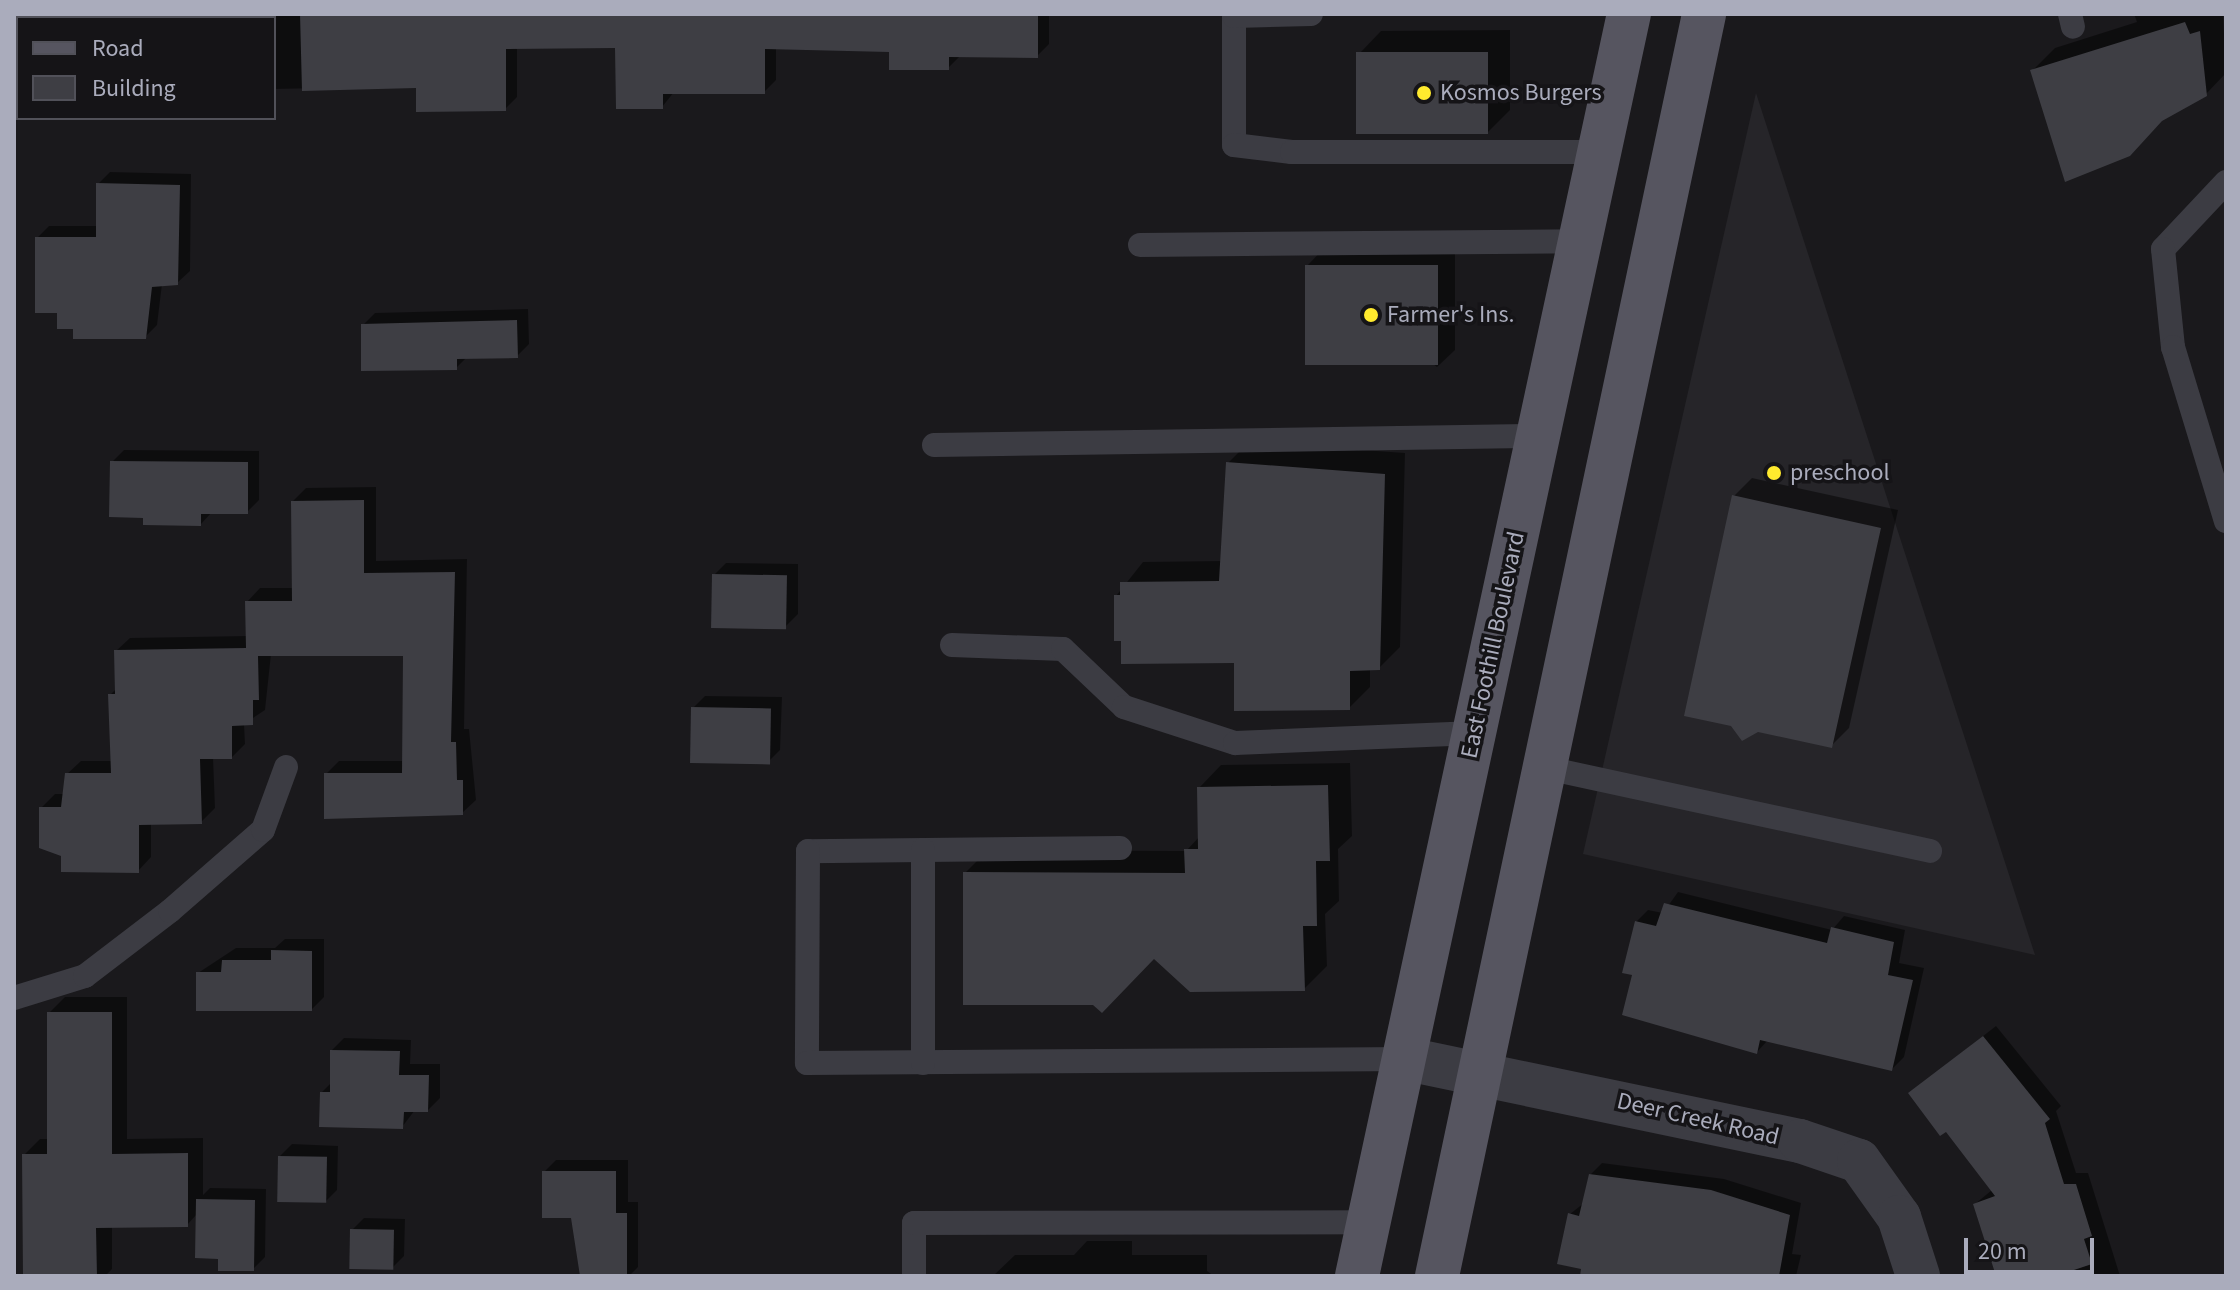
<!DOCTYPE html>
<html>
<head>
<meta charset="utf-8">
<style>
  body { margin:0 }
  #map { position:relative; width:2240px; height:1290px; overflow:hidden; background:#1a191c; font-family:"Source Sans 3",sans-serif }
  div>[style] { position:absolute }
  .built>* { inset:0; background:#262529 }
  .shadow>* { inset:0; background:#0007 }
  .building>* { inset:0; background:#3e3e44; transform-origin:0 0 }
  .lane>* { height:24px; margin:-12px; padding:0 12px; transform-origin:12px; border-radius:12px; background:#3c3c43 }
  .street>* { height:44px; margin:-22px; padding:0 22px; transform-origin:22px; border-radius:22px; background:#3c3c43 }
  .primary>* { height:44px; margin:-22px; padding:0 22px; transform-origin:22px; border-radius:22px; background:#565560 }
  .dots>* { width:22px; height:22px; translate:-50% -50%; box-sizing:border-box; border:4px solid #151417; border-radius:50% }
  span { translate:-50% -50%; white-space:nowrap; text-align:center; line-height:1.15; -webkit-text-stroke:7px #151417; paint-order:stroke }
  .poi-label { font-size:24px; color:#aaacbc }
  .left { translate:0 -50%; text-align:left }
  .street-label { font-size:24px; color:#aaacbc }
  .frame { position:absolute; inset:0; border:16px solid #aaacbc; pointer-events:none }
  .legend { position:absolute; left:16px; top:16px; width:260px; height:104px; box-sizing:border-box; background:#151417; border:2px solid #515159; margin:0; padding:10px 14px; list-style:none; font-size:24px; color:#aaacbc }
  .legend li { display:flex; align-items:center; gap:16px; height:40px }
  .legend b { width:40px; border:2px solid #515159 }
  .scale { position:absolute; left:1964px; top:1238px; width:130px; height:36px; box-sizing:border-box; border:4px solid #aaacbc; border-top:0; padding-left:10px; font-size:24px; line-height:28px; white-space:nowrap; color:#aaacbc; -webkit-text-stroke:6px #151417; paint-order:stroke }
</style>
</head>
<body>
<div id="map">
  <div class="built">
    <i style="clip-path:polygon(1756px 93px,2035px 955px,1583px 854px)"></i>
  </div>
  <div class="shadow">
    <i style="clip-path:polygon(18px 14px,1049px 14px,1049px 44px,1037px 56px,961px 55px,948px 68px,891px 50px,776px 48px,776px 80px,764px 92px,674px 92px,662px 107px,617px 46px,517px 47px,517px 97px,505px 109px,418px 86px,274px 89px,274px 18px,18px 18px,18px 82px)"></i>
    <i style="clip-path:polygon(2134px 14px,2223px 14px,2226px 73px,2206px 94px,2032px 71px,2055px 48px,2137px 22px)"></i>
    <i style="clip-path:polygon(1510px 30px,1510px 110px,1488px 132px,1359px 54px,1381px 31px)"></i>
    <i style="clip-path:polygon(110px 172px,191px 174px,190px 271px,177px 283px,162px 284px,157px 325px,145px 337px,75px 327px,59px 311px,37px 238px,49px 226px,98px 226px,98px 184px)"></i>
    <i style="clip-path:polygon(1324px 248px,1455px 249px,1455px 350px,1437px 367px,1307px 266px)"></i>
    <i style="clip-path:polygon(528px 309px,529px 344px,517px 356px,468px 356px,456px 368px,363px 325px,375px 313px)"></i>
    <i style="clip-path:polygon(1249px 442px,1405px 453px,1400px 647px,1379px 668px,1370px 668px,1370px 687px,1349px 708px,1236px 661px,1123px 639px,1116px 596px,1143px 562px,1222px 561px,1228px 463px)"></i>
    <i style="clip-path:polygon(124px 450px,259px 451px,259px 500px,247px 512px,212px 512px,201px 524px,145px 516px,112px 462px)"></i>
    <i style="clip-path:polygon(1752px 478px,1898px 510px,1849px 728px,1831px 746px,1734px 496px)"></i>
    <i style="clip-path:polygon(376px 487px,376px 561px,467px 559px,464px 729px,469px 729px,476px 800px,462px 813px,326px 774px,339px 761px,404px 761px,405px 654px,271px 654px,265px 710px,244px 724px,245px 744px,232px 757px,213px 757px,215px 808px,201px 822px,151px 823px,151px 857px,138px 871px,63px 855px,41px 808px,55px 794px,65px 794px,67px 774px,81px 761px,112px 761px,110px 695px,117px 688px,116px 651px,130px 638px,247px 636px,247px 602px,260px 588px,294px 588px,293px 501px,306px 488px)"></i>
    <i style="clip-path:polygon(726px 563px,798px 564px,798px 614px,786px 626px,714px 575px)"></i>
    <i style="clip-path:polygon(705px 696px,782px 697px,780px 750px,768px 762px,693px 708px)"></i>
    <i style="clip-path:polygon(1350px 763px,1352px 836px,1338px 849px,1339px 901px,1325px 914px,1327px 966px,1304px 989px,1154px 956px,965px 873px,988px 850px,1186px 851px,1200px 836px,1199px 788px,1221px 765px)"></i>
    <i style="clip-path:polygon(1678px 892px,1832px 930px,1844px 916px,1905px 930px,1899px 963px,1924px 968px,1904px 1057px,1892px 1069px,1768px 1040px,1757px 1052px,1634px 974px,1636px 922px,1648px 910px,1663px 913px)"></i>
    <i style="clip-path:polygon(285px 939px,324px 939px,324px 997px,312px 1009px,198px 973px,236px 948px,275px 948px)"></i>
    <i style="clip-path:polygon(65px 997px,127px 997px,127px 1139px,203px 1138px,203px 1195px,210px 1188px,266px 1189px,265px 1257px,253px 1269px,220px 1257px,197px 1214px,187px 1225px,112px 1226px,112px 1269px,105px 1276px,25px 1276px,24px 1155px,40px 1139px,49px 1139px,49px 1013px)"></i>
    <i style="clip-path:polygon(1996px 1026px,2061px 1106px,2056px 1111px,2076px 1173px,2088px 1173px,2120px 1276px,1998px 1276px,1975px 1204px,1992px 1190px,1946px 1129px,1910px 1093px)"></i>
    <i style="clip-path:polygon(344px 1038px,411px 1040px,410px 1064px,440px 1064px,440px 1098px,428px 1110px,415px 1110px,402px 1127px,322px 1092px,332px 1082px,332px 1050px)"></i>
    <i style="clip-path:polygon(292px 1144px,338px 1146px,337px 1190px,325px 1202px,280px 1156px)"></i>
    <i style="clip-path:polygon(556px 1160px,628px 1160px,628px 1202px,638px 1202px,638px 1267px,629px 1276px,581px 1276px,573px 1216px,544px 1172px)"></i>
    <i style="clip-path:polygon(1602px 1163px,1724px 1179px,1801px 1203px,1792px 1254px,1801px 1255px,1796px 1276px,1610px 1276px,1570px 1214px,1584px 1203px,1590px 1175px)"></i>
    <i style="clip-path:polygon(364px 1218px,405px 1219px,404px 1256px,392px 1268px,352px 1230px)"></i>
    <i style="clip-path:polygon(1087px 1241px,1132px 1241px,1132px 1255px,1207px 1255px,1207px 1271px,1214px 1276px,993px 1276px,1015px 1255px,1074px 1255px)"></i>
  </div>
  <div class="building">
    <i style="clip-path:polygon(300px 14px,1038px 14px,1038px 58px,949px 57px,949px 70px,889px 70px,889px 52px,765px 49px,765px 94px,663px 94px,663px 109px,616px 109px,615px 48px,506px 49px,506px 111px,416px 112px,416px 88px,302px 91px)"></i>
    <i style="clip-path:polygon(2185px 22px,2190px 34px,2200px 31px,2207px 96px,2162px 121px,2130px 156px,2065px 182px,2030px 70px)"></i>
    <i style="left:1488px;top:52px;width:82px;height:132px;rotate:90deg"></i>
    <i style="clip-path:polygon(96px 183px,180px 185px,178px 285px,152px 287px,146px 339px,73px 339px,73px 329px,57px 329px,57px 313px,35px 313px,35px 237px,96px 237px)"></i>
    <i style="left:1305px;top:265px;width:133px;height:100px"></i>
    <i style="clip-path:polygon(517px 320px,518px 358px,457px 359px,457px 370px,361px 371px,361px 324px)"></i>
    <i style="clip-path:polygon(110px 461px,248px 462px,248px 514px,201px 514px,201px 526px,143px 525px,143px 518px,109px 517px)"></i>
    <i style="clip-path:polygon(1226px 462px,1385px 474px,1380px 670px,1350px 671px,1350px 710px,1234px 711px,1234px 663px,1121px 664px,1121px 641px,1114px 641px,1114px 595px,1120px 595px,1120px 582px,1219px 581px)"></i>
    <i style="clip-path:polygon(1732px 495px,1881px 528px,1832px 748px,1758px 732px,1742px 741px,1731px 726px,1684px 716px)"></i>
    <i style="clip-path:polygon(364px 500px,364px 573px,455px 572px,451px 742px,456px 742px,457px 780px,463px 780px,463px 815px,324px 819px,324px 773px,402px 773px,403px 656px,258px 656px,259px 700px,253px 700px,253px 725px,232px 726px,232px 759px,200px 759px,202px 824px,139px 825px,139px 873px,61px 872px,61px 856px,39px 848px,39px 807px,61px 807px,65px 773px,111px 773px,108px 694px,115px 694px,114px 650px,246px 648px,245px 601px,292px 601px,291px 501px)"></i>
    <i style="left:712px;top:574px;width:75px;height:54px;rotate:1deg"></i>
    <i style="left:691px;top:707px;width:80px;height:56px;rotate:1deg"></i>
    <i style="clip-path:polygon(1328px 785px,1330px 861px,1316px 861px,1317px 926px,1303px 926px,1305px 991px,1190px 992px,1154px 959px,1102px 1013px,1093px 1005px,963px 1005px,963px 872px,1185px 873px,1184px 849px,1198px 849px,1197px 787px)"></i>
    <i style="clip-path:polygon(1664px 903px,1827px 943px,1831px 927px,1894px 942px,1888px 975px,1913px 980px,1892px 1071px,1760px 1040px,1757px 1054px,1622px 1015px,1632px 975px,1622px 973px,1635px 921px,1656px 926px)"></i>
    <i style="clip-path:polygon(271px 950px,312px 951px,312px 1011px,196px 1011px,196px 972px,221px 972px,222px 960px,271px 960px)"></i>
    <i style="clip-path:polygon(47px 1012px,112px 1012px,112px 1154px,188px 1153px,188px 1227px,96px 1228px,97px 1276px,23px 1276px,22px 1154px,47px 1154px)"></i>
    <i style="clip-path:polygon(1983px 1036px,2050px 1119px,2045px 1123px,2064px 1184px,2076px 1184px,2092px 1236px,2084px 1239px,2092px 1264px,2056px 1276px,1996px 1276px,1973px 1204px,1995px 1196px,1946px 1132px,1940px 1136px,1908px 1093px)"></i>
    <i style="clip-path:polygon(330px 1050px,400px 1051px,399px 1075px,429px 1075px,428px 1112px,404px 1112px,403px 1129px,319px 1127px,320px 1092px,330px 1092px)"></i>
    <i style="left:278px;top:1156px;width:49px;height:46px;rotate:1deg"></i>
    <i style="clip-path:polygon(542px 1171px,616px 1171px,616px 1213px,627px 1213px,627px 1276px,580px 1276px,571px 1218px,542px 1218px)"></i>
    <i style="clip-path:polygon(1589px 1174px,1711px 1190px,1790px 1215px,1779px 1276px,1580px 1276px,1581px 1269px,1557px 1264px,1568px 1213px,1579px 1216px)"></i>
    <i style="clip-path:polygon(196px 1199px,255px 1200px,254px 1271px,218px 1271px,218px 1259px,195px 1258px)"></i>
    <i style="left:350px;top:1229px;width:44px;height:40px;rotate:1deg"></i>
  </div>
  <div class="lane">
    <i style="left:1234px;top:14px;width:131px;rotate:90deg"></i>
    <i style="left:1234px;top:145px;width:58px;rotate:6.9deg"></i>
    <i style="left:1292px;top:152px;width:304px"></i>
    <i style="left:2070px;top:14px;width:13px;rotate:77deg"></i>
    <i style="left:1234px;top:16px;width:77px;rotate:-1.5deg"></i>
    <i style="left:2226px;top:182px;width:92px;rotate:133.2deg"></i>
    <i style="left:2163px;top:249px;width:99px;rotate:84.2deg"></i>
    <i style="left:2173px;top:347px;width:182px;rotate:73.1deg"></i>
    <i style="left:1140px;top:245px;width:438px;rotate:-0.5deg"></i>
    <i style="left:934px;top:445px;width:603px;rotate:-0.86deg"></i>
    <i style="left:952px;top:645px;width:111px;rotate:2.1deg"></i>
    <i style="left:1063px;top:649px;width:84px;rotate:43.6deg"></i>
    <i style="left:1124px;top:707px;width:117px;rotate:18deg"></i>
    <i style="left:1235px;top:743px;width:240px;rotate:-2.4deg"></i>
    <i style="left:1542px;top:767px;width:397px;rotate:12.2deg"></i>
    <i style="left:1120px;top:848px;width:312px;rotate:179.4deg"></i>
    <i style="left:808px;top:851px;width:212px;rotate:90.3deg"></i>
    <i style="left:807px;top:1063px;width:600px;rotate:-0.38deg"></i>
    <i style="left:923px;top:850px;width:213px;rotate:90deg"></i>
    <i style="left:14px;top:998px;width:74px;rotate:-17.2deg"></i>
    <i style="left:85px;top:976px;width:107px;rotate:-37.4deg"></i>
    <i style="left:170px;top:911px;width:123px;rotate:-41.1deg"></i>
    <i style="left:263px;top:830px;width:67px;rotate:-69.9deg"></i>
    <i style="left:914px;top:1276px;width:53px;rotate:-90deg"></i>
    <i style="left:914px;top:1223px;width:455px;rotate:-0.1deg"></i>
  </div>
  <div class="street">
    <i style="left:1407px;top:1059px;width:401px;rotate:11.8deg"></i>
    <i style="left:1800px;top:1141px;width:62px;rotate:18.7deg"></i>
    <i style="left:1859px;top:1161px;width:69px;rotate:54.5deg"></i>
    <i style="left:1899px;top:1217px;width:62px;rotate:72.1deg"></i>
  </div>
  <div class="primary">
    <i style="left:1357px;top:1276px;width:1291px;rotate:-77.84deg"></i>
    <i style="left:1437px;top:1276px;width:1290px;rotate:-78.05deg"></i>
  </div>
  <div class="dots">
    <i style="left:1424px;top:93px;background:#ffea2e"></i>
    <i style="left:1371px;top:315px;background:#ffea2e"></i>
    <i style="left:1774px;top:473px;background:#ffea2e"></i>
  </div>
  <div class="poi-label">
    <span class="left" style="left:1440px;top:93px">Kosmos Burgers</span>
    <span class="left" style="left:1387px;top:315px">Farmer's Ins.</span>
    <span class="left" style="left:1790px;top:473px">preschool</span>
  </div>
  <div class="street-label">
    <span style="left:1493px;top:645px;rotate:-78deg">East Foothill Boulevard</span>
    <span style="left:1698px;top:1119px;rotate:13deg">Deer Creek Road</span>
  </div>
  <div class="frame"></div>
  <ul class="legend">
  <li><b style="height:10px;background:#565560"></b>Road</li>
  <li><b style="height:22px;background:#3e3e44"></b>Building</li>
  </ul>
  <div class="scale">20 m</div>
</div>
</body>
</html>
